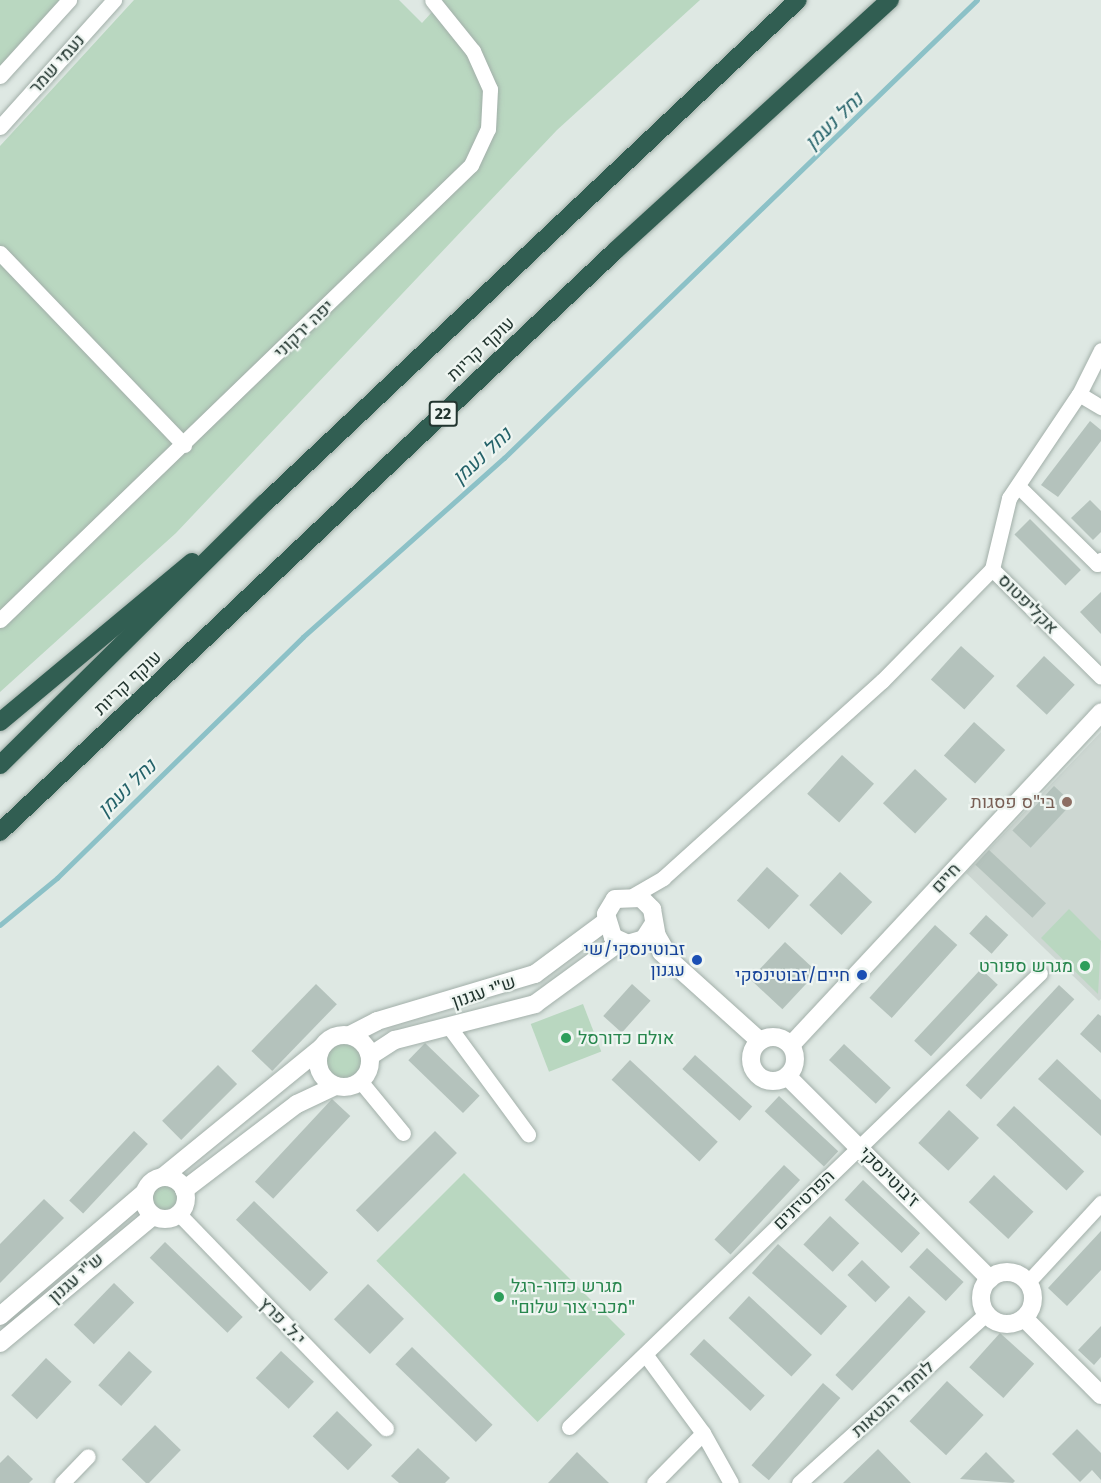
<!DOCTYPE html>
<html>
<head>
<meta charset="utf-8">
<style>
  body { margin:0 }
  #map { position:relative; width:1101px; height:1483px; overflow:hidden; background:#dee8e3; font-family:"Fira Sans",Heebo,sans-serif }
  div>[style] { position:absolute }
  .built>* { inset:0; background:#cdd7d2 }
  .green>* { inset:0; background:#b9d7c0; transform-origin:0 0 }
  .round { border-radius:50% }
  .stream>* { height:4.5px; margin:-2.25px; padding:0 2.25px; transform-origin:2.25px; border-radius:2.25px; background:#8cc1c7 }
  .building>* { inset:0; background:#b4c2bc; transform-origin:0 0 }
  .roads { filter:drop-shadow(0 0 2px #a2afa9) drop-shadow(0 0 2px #a2afa9) }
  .street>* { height:15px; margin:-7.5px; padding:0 7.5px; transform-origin:7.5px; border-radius:7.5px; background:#fff }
  .secondary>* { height:18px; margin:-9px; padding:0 9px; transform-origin:9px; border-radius:9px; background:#fff }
  .secondary>.ring { margin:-9px; padding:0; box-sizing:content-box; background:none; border:18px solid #fff; border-radius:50% }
  .highway>* { height:18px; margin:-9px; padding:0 9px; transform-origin:9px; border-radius:9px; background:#315e52 }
  .dots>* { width:16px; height:16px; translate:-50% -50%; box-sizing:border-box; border:3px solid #eef5f1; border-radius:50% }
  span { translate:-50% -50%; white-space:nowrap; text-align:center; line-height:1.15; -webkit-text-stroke:4.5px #eef5f1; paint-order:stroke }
  .shield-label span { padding:2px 4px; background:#eef5f1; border:2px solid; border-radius:4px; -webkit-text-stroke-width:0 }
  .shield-label { font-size:16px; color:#22352f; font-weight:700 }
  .street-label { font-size:18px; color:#22352f }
  .education-label { font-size:18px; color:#785e54 }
  .right { translate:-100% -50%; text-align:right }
  .transit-label { font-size:18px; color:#164399 }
  .leisure-label { font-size:18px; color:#27864d }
  .left { translate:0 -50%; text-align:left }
  .water-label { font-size:20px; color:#246269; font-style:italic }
</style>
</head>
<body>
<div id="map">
  <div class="built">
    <i style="clip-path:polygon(1101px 732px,1101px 999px,1099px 1001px,966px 873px)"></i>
  </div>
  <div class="green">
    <i style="clip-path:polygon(0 0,64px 0,0 68px)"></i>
    <i style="clip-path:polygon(134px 0,399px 0,422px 23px,443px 0,700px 0,557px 130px,176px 533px,0 692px,0 146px)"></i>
    <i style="clip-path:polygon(1069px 909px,1101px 941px,1098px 994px,1041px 938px)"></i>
    <i style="left:583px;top:1004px;width:51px;height:56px;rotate:69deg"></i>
    <i class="round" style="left:326px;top:1043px;width:38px;height:38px"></i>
    <i style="left:464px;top:1173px;width:228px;height:124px;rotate:45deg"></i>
    <i class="round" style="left:150px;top:1183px;width:30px;height:30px"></i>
  </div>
  <div class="stream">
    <i style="left:0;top:925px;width:74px;rotate:-39.5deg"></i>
    <i style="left:57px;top:878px;width:344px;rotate:-44.4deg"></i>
    <i style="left:303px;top:637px;width:269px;rotate:-41.7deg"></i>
    <i style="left:504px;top:458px;width:658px;rotate:-44.08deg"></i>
  </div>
  <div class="building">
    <i style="clip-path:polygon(1090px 421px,1101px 430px,1101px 441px,1058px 497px,1041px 485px)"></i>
    <i style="clip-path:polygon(1090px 500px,1101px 511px,1101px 532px,1093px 540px,1071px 518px)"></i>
    <i style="left:1030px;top:519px;width:72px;height:22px;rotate:45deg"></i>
    <i style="clip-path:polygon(1101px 592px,1101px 634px,1080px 612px)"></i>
    <i style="left:961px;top:646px;width:45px;height:45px;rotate:42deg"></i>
    <i style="left:1044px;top:656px;width:42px;height:41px;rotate:43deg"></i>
    <i style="left:974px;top:722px;width:42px;height:45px;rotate:42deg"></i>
    <i style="left:842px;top:755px;width:43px;height:52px;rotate:42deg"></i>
    <i style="left:915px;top:769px;width:44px;height:47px;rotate:43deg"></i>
    <i style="left:1054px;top:786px;width:25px;height:61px;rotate:43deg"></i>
    <i style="left:989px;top:850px;width:78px;height:20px;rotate:43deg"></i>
    <i style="left:767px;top:867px;width:43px;height:45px;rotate:42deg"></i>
    <i style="left:840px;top:872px;width:44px;height:45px;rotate:43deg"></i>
    <i style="left:986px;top:915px;width:30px;height:25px;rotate:42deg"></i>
    <i style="left:935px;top:925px;width:30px;height:98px;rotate:42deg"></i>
    <i style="left:785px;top:942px;width:44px;height:51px;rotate:43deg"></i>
    <i style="left:981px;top:969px;width:23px;height:98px;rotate:43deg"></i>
    <i style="left:316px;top:984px;width:29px;height:93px;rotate:44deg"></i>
    <i style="left:632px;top:984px;width:25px;height:43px;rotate:42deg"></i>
    <i style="left:1059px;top:985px;width:21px;height:137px;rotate:43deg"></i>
    <i style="clip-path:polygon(1098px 1014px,1101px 1016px,1101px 1053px,1080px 1034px)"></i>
    <i style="left:425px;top:1043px;width:76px;height:24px;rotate:44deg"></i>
    <i style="left:844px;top:1044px;width:64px;height:22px;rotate:43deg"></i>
    <i style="left:695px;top:1055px;width:77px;height:19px;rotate:42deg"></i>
    <i style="clip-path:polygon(1057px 1059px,1101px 1100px,1101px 1136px,1038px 1079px)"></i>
    <i style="left:630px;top:1060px;width:120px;height:27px;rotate:43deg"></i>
    <i style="left:218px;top:1065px;width:27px;height:79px;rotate:45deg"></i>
    <i style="left:779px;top:1096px;width:81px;height:21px;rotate:43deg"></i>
    <i style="left:332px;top:1099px;width:25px;height:113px;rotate:43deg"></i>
    <i style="left:1014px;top:1106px;width:96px;height:26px;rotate:43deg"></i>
    <i style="left:949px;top:1110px;width:41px;height:45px;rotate:43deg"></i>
    <i style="left:134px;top:1131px;width:19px;height:95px;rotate:43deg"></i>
    <i style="left:435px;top:1131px;width:31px;height:112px;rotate:45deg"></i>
    <i style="left:784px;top:1165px;width:22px;height:102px;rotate:43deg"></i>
    <i style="left:994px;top:1175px;width:54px;height:37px;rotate:43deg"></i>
    <i style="left:863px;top:1180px;width:78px;height:27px;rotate:43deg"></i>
    <i style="clip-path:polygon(44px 1199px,64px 1218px,0 1283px,0 1244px)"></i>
    <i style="left:254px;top:1201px;width:103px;height:26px;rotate:44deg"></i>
    <i style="left:830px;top:1216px;width:40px;height:39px;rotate:43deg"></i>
    <i style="clip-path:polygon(1101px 1231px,1101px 1270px,1067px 1306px,1048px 1288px)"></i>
    <i style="left:165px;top:1242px;width:108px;height:22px;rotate:44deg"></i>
    <i style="left:778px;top:1244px;width:93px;height:39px;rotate:42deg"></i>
    <i style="left:927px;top:1248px;width:50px;height:26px;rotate:43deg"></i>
    <i style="left:862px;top:1260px;width:39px;height:21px;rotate:44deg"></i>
    <i style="left:114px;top:1283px;width:28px;height:58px;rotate:44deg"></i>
    <i style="left:368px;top:1284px;width:50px;height:49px;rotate:44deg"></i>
    <i style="left:749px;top:1296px;width:86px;height:30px;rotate:43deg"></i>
    <i style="left:909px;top:1296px;width:23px;height:108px;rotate:43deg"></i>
    <i style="clip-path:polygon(1101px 1326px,1101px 1357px,1094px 1365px,1078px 1350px)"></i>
    <i style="left:1000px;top:1333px;width:46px;height:46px;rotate:42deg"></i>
    <i style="left:704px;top:1339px;width:83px;height:21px;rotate:43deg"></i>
    <i style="left:412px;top:1347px;width:112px;height:24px;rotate:44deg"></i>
    <i style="left:129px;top:1351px;width:31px;height:46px;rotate:42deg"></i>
    <i style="left:281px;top:1351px;width:45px;height:37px;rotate:43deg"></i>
    <i style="left:46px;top:1358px;width:35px;height:51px;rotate:43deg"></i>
    <i style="left:947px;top:1381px;width:50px;height:55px;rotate:43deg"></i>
    <i style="left:823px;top:1383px;width:23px;height:109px;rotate:41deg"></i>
    <i style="left:337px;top:1411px;width:49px;height:35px;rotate:44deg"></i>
    <i style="left:155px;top:1425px;width:36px;height:48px;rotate:44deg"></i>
    <i style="clip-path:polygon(1077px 1429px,1101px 1453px,1101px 1480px,1092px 1470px,1080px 1482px,1052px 1454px)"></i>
    <i style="clip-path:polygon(418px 1448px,450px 1478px,445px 1483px,399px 1483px,391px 1476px)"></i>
    <i style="clip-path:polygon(878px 1449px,911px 1483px,843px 1483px)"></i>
    <i style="clip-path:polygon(577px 1452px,609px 1483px,548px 1483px)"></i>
    <i style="clip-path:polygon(986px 1452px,1015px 1481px,1013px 1483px,960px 1479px)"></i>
    <i style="clip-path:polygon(8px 1455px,33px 1479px,29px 1483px,0 1483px,0 1463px)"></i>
  </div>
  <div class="roads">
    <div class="street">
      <i style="left:0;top:76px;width:103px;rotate:-47.8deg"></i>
      <i style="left:0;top:127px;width:171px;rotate:-48.1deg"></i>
      <i style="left:0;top:253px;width:266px;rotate:46.2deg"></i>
      <i style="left:1079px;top:394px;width:26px;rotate:31deg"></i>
      <i style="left:1018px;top:486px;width:111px;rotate:44.6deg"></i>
      <i style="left:1097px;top:564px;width:6px;rotate:-45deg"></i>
      <i style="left:992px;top:569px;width:153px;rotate:44.7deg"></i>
      <i style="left:0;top:620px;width:655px;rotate:-44.01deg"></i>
      <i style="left:471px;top:165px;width:40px;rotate:-65deg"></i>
      <i style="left:488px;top:129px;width:40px;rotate:-87.1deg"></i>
      <i style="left:490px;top:89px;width:42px;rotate:-114.1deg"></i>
      <i style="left:473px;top:51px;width:65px;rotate:-128.8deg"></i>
      <i style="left:634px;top:895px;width:34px;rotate:-30deg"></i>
      <i style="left:663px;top:878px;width:295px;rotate:-42deg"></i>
      <i style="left:882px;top:681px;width:157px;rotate:-45.5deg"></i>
      <i style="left:992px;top:569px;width:73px;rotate:-76.5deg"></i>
      <i style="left:1009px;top:498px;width:125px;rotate:-56.1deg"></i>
      <i style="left:1079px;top:394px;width:49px;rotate:-63.4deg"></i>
      <i style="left:450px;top:1028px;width:132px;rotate:53.7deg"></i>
      <i style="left:361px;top:1082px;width:66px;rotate:50.5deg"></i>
      <i style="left:179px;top:1214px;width:298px;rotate:46deg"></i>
      <i style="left:1028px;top:1282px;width:108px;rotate:-47.3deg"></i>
      <i style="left:645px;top:1354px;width:98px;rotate:53.7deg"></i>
      <i style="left:703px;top:1433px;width:57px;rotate:60.8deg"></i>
      <i style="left:569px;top:1427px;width:654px;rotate:-43.95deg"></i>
      <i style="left:62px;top:1483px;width:37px;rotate:-46deg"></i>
      <i style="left:654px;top:1483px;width:70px;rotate:-45.6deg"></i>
      <i style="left:799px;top:1483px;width:252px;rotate:-42.1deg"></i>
    </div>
    <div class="secondary">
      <i style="left:653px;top:925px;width:17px;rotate:123deg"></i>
      <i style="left:644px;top:939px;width:17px;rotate:163deg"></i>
      <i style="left:628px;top:944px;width:17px;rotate:-155deg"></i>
      <i style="left:613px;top:937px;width:24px;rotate:-107deg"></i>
      <i style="left:606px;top:914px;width:17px;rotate:-59deg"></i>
      <i style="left:615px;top:899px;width:26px;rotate:-2deg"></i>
      <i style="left:641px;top:898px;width:16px;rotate:45deg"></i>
      <i style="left:652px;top:909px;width:27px;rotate:80deg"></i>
      <i style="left:657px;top:936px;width:24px;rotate:60deg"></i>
      <i style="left:661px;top:952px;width:133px;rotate:42deg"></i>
      <i class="ring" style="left:318px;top:1035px;width:34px;height:34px"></i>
      <i style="left:350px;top:1035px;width:30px;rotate:-27deg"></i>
      <i style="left:377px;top:1021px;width:165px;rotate:-16.6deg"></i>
      <i style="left:535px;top:974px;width:87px;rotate:-36.6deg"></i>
      <i class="ring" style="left:751px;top:1037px;width:26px;height:26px"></i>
      <i style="left:791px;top:1045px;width:455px;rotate:-47deg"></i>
      <i style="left:370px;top:1056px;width:30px;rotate:-33deg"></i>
      <i style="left:395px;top:1040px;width:145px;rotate:-14.4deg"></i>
      <i style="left:535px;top:1004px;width:105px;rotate:-36.1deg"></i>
      <i style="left:787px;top:1076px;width:287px;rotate:45deg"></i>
      <i style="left:164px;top:1176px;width:203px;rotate:-39.2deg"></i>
      <i class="ring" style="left:144px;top:1177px;width:24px;height:24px"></i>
      <i style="left:184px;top:1190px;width:142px;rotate:-37.3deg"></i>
      <i style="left:297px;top:1104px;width:42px;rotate:-25.3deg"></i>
      <i class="ring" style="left:981px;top:1272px;width:34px;height:34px"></i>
      <i style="left:0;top:1316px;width:188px;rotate:-40.5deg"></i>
      <i style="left:1024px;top:1318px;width:109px;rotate:45deg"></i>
      <i style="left:0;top:1343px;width:199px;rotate:-39.7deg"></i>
    </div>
    <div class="highway">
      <i style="left:0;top:722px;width:250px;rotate:-39.8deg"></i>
      <i style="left:0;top:765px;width:374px;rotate:-44.7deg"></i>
      <i style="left:266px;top:502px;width:731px;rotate:-43.34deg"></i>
      <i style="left:0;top:832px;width:847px;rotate:-43.37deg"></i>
      <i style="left:616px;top:250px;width:371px;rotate:-42.4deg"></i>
    </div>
  </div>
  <div class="dots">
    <i style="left:1067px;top:802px;background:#8d6e63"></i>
    <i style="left:697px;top:960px;background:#1a4fb4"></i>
    <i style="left:1085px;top:966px;background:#2e9e5b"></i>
    <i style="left:862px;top:975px;background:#1a4fb4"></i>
    <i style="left:566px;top:1038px;background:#2e9e5b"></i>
    <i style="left:499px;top:1297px;background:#2e9e5b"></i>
  </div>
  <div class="shield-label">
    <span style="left:443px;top:414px">22</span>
  </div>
  <div class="street-label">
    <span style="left:57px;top:64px;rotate:-48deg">נעמי שמר</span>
    <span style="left:304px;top:329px;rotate:-44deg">יפה ירקוני</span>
    <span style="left:481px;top:349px;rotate:-43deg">עוקף קריות</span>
    <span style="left:1028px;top:604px;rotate:45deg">אקליפטוס</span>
    <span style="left:128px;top:683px;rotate:-43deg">עוקף קריות</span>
    <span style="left:946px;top:878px;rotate:-47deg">חיים</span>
    <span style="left:484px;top:992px;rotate:-19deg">ש"י עגנון</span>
    <span style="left:889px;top:1177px;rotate:45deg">ז'בוטינסקי</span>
    <span style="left:804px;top:1200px;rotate:-44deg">הפרטיזנים</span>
    <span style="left:76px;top:1278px;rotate:-41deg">ש"י עגנון</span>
    <span style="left:282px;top:1321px;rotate:46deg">י.ל. פרץ</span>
    <span style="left:893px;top:1399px;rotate:-42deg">לוחמי הגטאות</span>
  </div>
  <div class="education-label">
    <span class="right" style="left:1055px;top:802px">בי"ס פסגות</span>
  </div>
  <div class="transit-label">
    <span class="right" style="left:685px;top:960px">זבוטינסקי/שי<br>עגנון</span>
    <span class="right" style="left:850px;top:975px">חיים/זבוטינסקי</span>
  </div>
  <div class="leisure-label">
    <span class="right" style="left:1073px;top:966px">מגרש ספורט</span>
    <span class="left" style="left:578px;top:1038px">אולם כדורסל</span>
    <span class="left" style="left:511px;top:1297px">מגרש כדור-רגל<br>"מכבי צור שלום"</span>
  </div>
  <div class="water-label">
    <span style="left:834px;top:121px;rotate:-44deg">נחל נעמן</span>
    <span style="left:482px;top:456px;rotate:-43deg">נחל נעמן</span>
    <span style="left:127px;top:788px;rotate:-44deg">נחל נעמן</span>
  </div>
</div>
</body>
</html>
